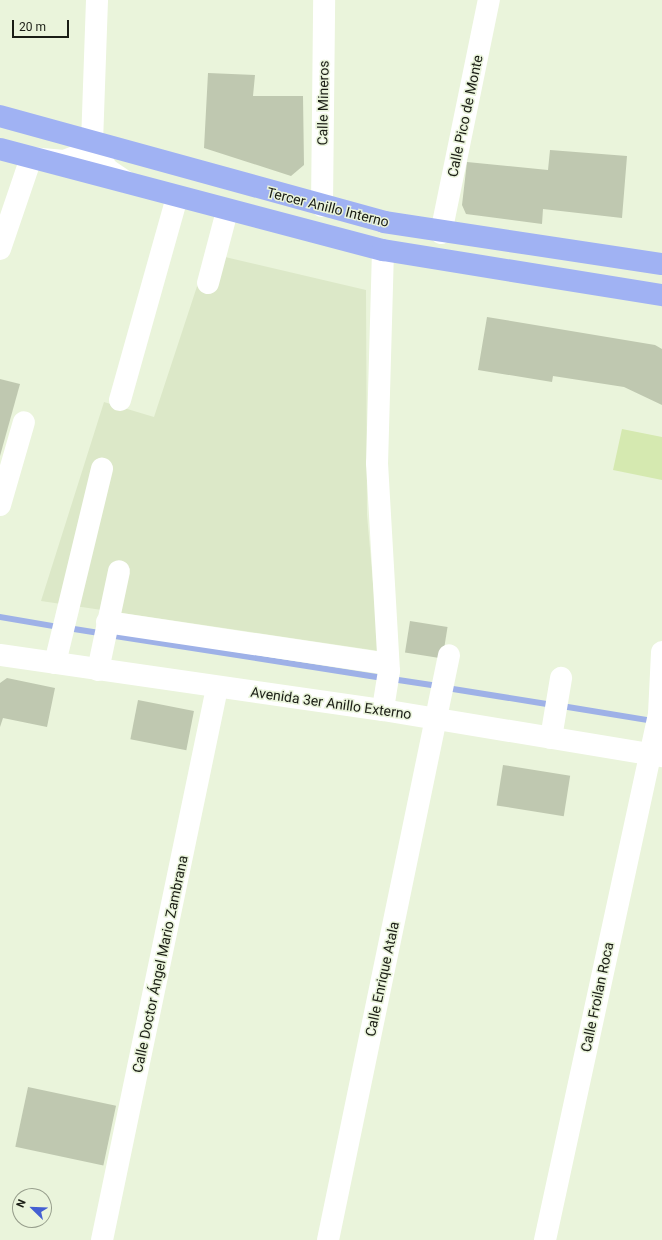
<!DOCTYPE html>
<html>
<head>
<meta charset="utf-8">
<style>
  body { margin:0 }
  #map { position:relative; width:662px; height:1240px; overflow:hidden; background:#eaf4db; font-family:Roboto,sans-serif }
  div>[style] { position:absolute }
  .built>* { inset:0; background:#dce8c8 }
  .green>* { inset:0; background:#d5e9b0 }
  .stream>* { height:5.5px; margin:-2.75px; padding:0 2.75px; transform-origin:2.75px; border-radius:2.75px; background:#9eb1e7 }
  .building>* { inset:0; background:#bfc8b0; transform-origin:0 0 }
  .minor>* { height:22px; margin:-11px; padding:0 11px; transform-origin:11px; border-radius:11px; background:#fff }
  .major>* { height:22px; margin:-11px; padding:0 11px; transform-origin:11px; border-radius:11px; background:#a0b2f3 }
  span { translate:-50% -50%; white-space:nowrap; text-align:center; line-height:1.15; -webkit-text-stroke:3px #eaf4db; paint-order:stroke }
  .street-label { font-size:14px; color:#1a1d15 }
  .north { position:absolute; left:12px; top:1188px; width:40px; height:40px; box-sizing:border-box; background:#eaf4db; border:1px solid #979e8c; border-radius:50%; rotate:293deg; font-size:11px; font-weight:700; line-height:16px; text-align:center; color:#1a1d15 }
  .north::after { content:''; display:block; margin:auto; width:14px; height:18px; background:#445fd2; clip-path:polygon(50% 0,100% 100%,50% 72%,0 100%) }
  .scale { position:absolute; left:12px; top:20px; width:57px; height:18px; box-sizing:border-box; border:2px solid #1a1d15; border-top:0; padding-left:5px; font-size:12px; line-height:14px; white-space:nowrap; color:#1a1d15; -webkit-text-stroke:3px #eaf4db; paint-order:stroke }
</style>
</head>
<body>
<div id="map">
  <div class="built">
    <i style="clip-path:polygon(208px 253px,366px 290px,367px 515px,379px 651px,41px 601px,104px 402px,154px 417px)"></i>
  </div>
  <div class="green">
    <i style="clip-path:polygon(622px 429px,662px 437px,662px 480px,613px 470px)"></i>
  </div>
  <div class="stream">
    <i style="left:0;top:617px;width:60px;rotate:9.6deg"></i>
    <i style="left:68px;top:628px;width:33px;rotate:9deg"></i>
    <i style="left:109px;top:635px;width:277px;rotate:8.9deg"></i>
    <i style="left:392px;top:679px;width:48px;rotate:8.5deg"></i>
    <i style="left:447px;top:688px;width:107px;rotate:9.1deg"></i>
    <i style="left:562px;top:706px;width:93px;rotate:9.3deg"></i>
  </div>
  <div class="building">
    <i style="clip-path:polygon(208px 73px,255px 75px,253px 96px,303px 96px,304px 165px,291px 176px,204px 148px)"></i>
    <i style="clip-path:polygon(550px 150px,627px 156px,622px 218px,543px 209px,542px 224px,466px 214px,462px 205px,467px 162px,548px 170px)"></i>
    <i style="clip-path:polygon(487px 317px,655px 345px,662px 349px,662px 405px,624px 387px,553px 376px,552px 382px,478px 370px)"></i>
    <i style="clip-path:polygon(0 379px,20px 384px,0 456px)"></i>
    <i style="left:410px;top:621px;width:38px;height:32px;rotate:9deg"></i>
    <i style="clip-path:polygon(7px 678px,55px 688px,47px 727px,3px 718px,0 727px,0 683px)"></i>
    <i style="left:138px;top:700px;width:57px;height:40px;rotate:11deg"></i>
    <i style="left:503px;top:765px;width:68px;height:41px;rotate:9deg"></i>
    <i style="left:28px;top:1087px;width:90px;height:61px;rotate:12deg"></i>
  </div>
  <div class="minor">
    <i style="left:97px;top:0;width:144px;rotate:92deg"></i>
    <i style="left:92px;top:144px;width:29px;rotate:59deg"></i>
    <i style="left:107px;top:169px;width:23px;rotate:34deg"></i>
    <i style="left:322px;top:206px;width:206px;rotate:-89.4deg"></i>
    <i style="left:441px;top:233px;width:238px;rotate:-78.4deg"></i>
    <i style="left:0;top:249px;width:96px;rotate:-71.2deg"></i>
    <i style="left:31px;top:158px;width:33px;rotate:5deg"></i>
    <i style="left:64px;top:161px;width:17px;rotate:-21deg"></i>
    <i style="left:80px;top:155px;width:16px;rotate:-43deg"></i>
    <i style="left:383px;top:250px;width:213px;rotate:91.6deg"></i>
    <i style="left:377px;top:463px;width:208px;rotate:86.7deg"></i>
    <i style="left:389px;top:671px;width:39px;rotate:99deg"></i>
    <i style="left:208px;top:283px;width:74px;rotate:-75.2deg"></i>
    <i style="left:120px;top:400px;width:211px;rotate:-74.3deg"></i>
    <i style="left:0;top:505px;width:86px;rotate:-73.9deg"></i>
    <i style="left:107px;top:622px;width:284px;rotate:8.5deg"></i>
    <i style="left:0;top:655px;width:387px;rotate:8.2deg"></i>
    <i style="left:383px;top:710px;width:283px;rotate:9.4deg"></i>
    <i style="left:55px;top:663px;width:200px;rotate:-76.4deg"></i>
    <i style="left:98px;top:670px;width:101px;rotate:-78deg"></i>
    <i style="left:551px;top:738px;width:61px;rotate:-80.5deg"></i>
    <i style="left:102px;top:1240px;width:564px;rotate:-78.23deg"></i>
    <i style="left:328px;top:1240px;width:597px;rotate:-78.31deg"></i>
    <i style="left:545px;top:1240px;width:538px;rotate:-77.77deg"></i>
    <i style="left:659px;top:714px;width:62px;rotate:-87.2deg"></i>
  </div>
  <div class="major">
    <i style="left:0;top:116px;width:398px;rotate:15.4deg"></i>
    <i style="left:384px;top:222px;width:281px;rotate:8.6deg"></i>
    <i style="left:0;top:149px;width:396px;rotate:14.8deg"></i>
    <i style="left:383px;top:250px;width:283px;rotate:9.2deg"></i>
  </div>
  <div class="street-label">
    <span style="left:323px;top:103px;rotate:-89deg">Calle Mineros</span>
    <span style="left:465px;top:116px;rotate:-78deg">Calle Pico de Monte</span>
    <span style="left:328px;top:207px;rotate:14deg">Tercer Anillo Interno</span>
    <span style="left:331px;top:703px;rotate:8deg">Avenida 3er Anillo Externo</span>
    <span style="left:160px;top:964px;rotate:-78deg">Calle Doctor Ángel Mario Zambrana</span>
    <span style="left:382px;top:979px;rotate:-78deg">Calle Enrique Atala</span>
    <span style="left:597px;top:997px;rotate:-78deg">Calle Froilan Roca</span>
  </div>
  <div class="north">N</div>
  <div class="scale">20 m</div>
</div>
</body>
</html>
